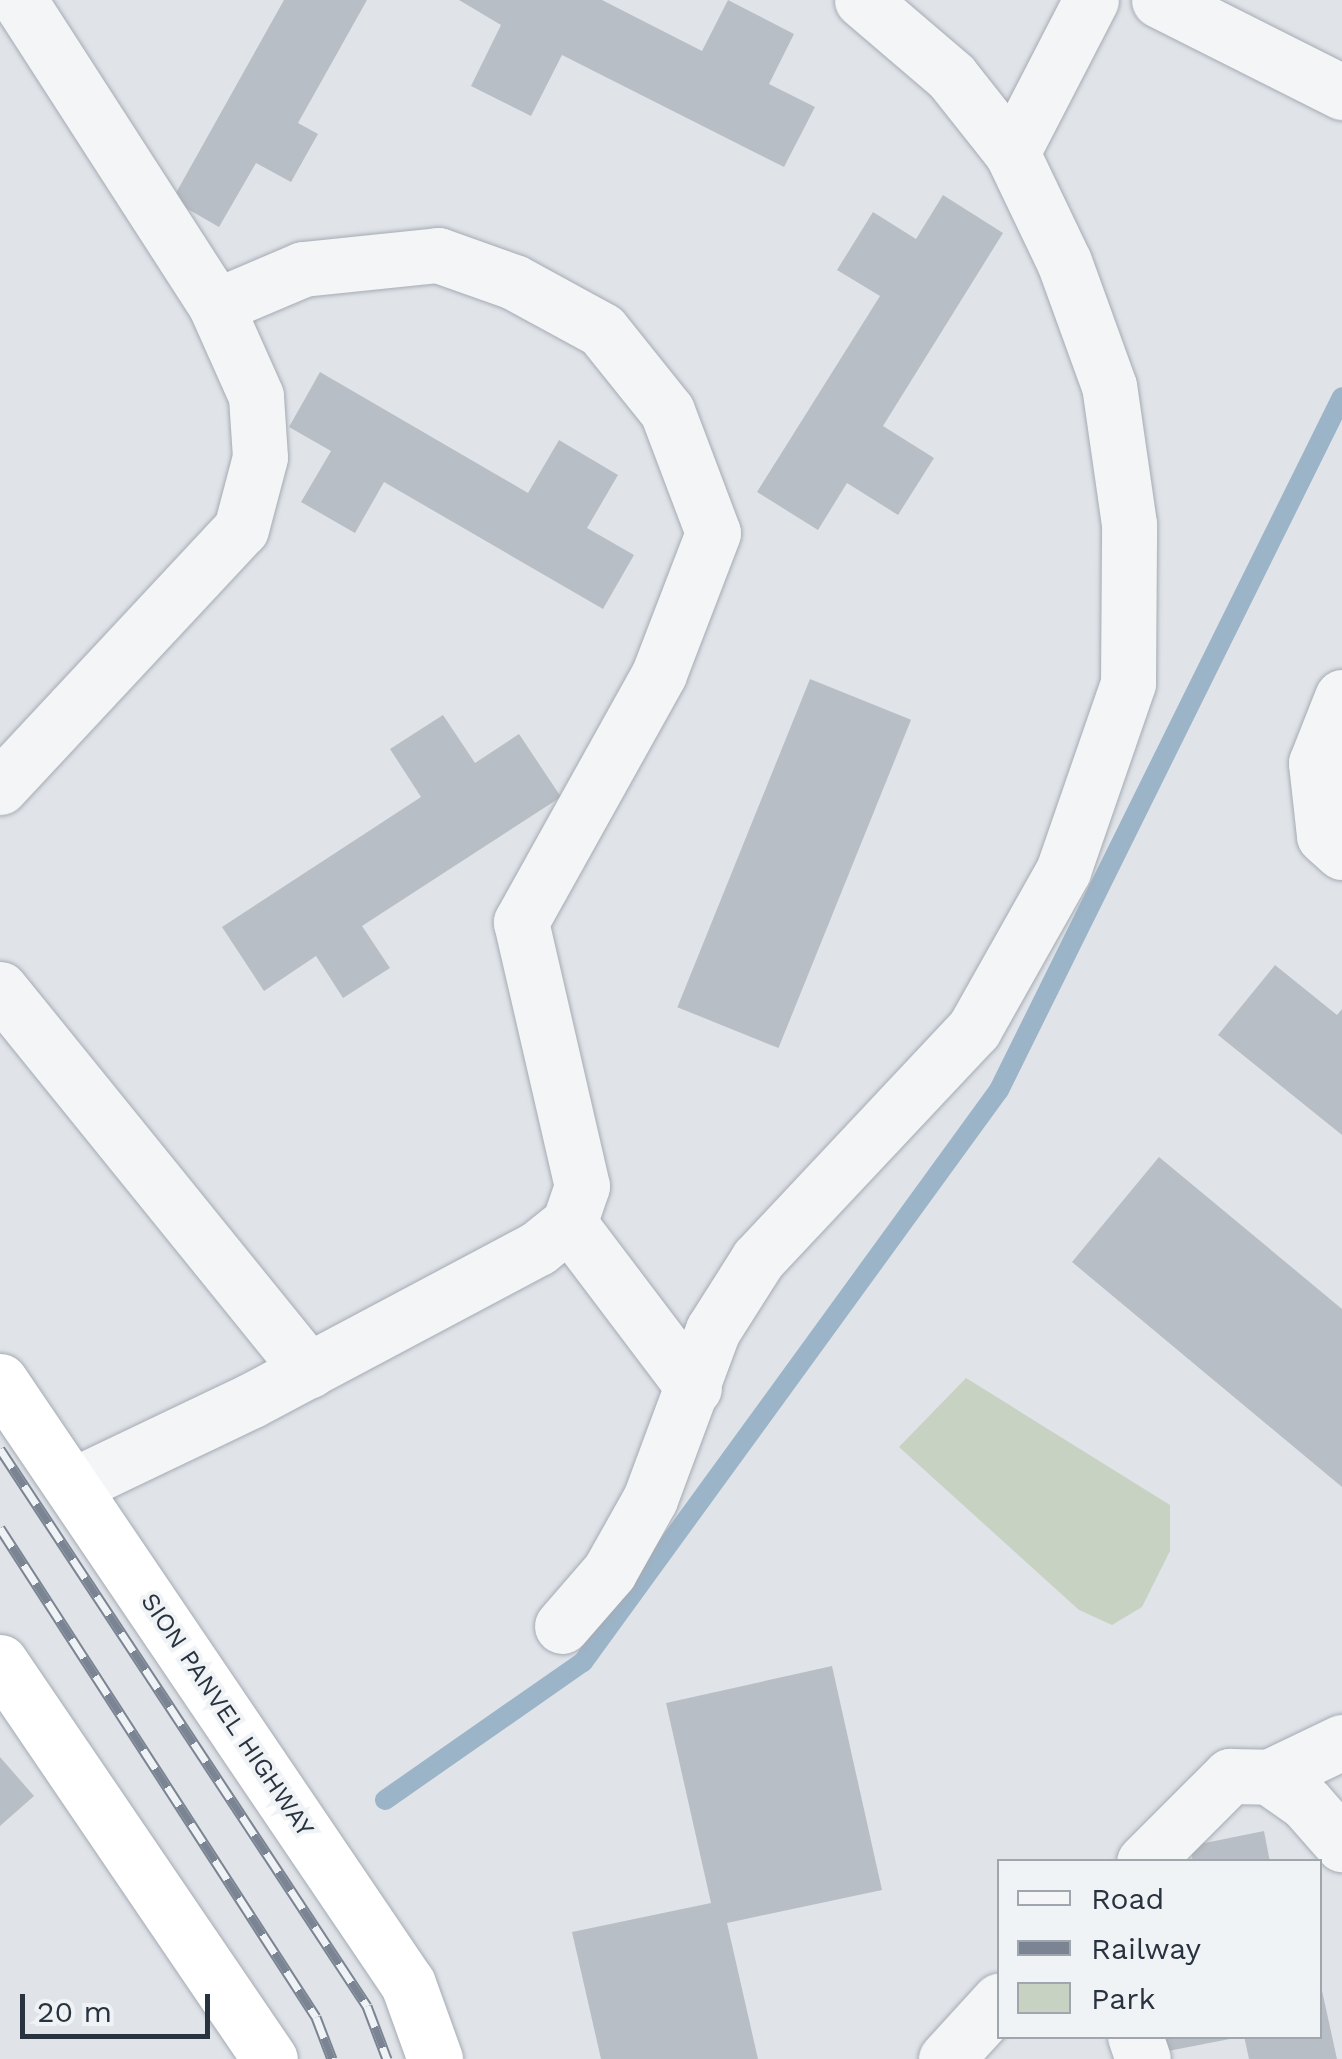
<!DOCTYPE html>
<html>
<head>
<meta charset="utf-8">
<style>
  body { margin:0 }
  #map { position:relative; width:1342px; height:2059px; overflow:hidden; background:#e0e4e9; font-family:"Work Sans",sans-serif }
  div>[style] { position:absolute }
  .green>* { inset:0; background:#c7d2c2 }
  .stream>* { height:20px; margin:-10px; padding:0 10px; transform-origin:10px; border-radius:10px; background:#9cb4c8 }
  .building>* { inset:0; background:#b8bec5; transform-origin:0 0 }
  .roads { filter:drop-shadow(0 0 2px #a5abb3) drop-shadow(0 0 2px #a5abb3) }
  .minor>* { height:55px; margin:-27.5px; padding:0 27.5px; transform-origin:27.5px; border-radius:27.5px; background:#f3f5f7 }
  .tertiary>* { height:55px; margin:-27.5px; padding:0 27.5px; transform-origin:27.5px; border-radius:27.5px; background:#f3f5f7 }
  .trunk>* { height:55px; margin:-27.5px; padding:0 27.5px; transform-origin:27.5px; border-radius:27.5px; background:#fff }
  .rail>* { height:11px; margin-top:-5.5px; transform-origin:0; background:repeating-linear-gradient(90deg,#f0f3f6 0 22px,#7a8492 0 44px); box-sizing:border-box; border-block:2px solid #7a8492 }
  span { translate:-50% -50%; white-space:nowrap; text-align:center; line-height:1.15; -webkit-text-stroke:8px #f0f3f6; paint-order:stroke }
  .street-label { font-size:25px; color:#293340 }
  .legend { position:absolute; left:997px; top:1859px; width:325px; height:180px; box-sizing:border-box; background:#f0f3f6; border:2px solid #a0a6ad; margin:0; padding:12px 18px; list-style:none; font-size:30px; color:#293340 }
  .legend li { display:flex; align-items:center; gap:20px; height:50px }
  .legend b { width:50px; border:2px solid #a0a6ad }
  .scale { position:absolute; left:20px; top:1994px; width:190px; height:45px; box-sizing:border-box; border:5px solid #293340; border-top:0; padding-left:12px; font-size:30px; line-height:35px; white-space:nowrap; color:#293340; -webkit-text-stroke:8px #f0f3f6; paint-order:stroke }
</style>
</head>
<body>
<div id="map">
  <div class="green">
    <i style="clip-path:polygon(966px 1378px,1170px 1505px,1170px 1551px,1142px 1607px,1112px 1625px,1079px 1610px,899px 1447px)"></i>
  </div>
  <div class="stream">
    <i style="left:385px;top:1800px;width:241px;rotate:-34.9deg"></i>
    <i style="left:583px;top:1662px;width:707px;rotate:-53.97deg"></i>
    <i style="left:999px;top:1090px;width:773px;rotate:-63.67deg"></i>
  </div>
  <div class="building">
    <i style="clip-path:polygon(284px 0,367px 0,298px 123px,318px 134px,291px 182px,256px 163px,219px 227px,172px 200px)"></i>
    <i style="clip-path:polygon(459px 0,602px 0,702px 51px,728px 0,794px 34px,769px 84px,815px 107px,784px 167px,562px 55px,531px 116px,471px 86px,501px 25px)"></i>
    <i style="clip-path:polygon(943px 195px,1003px 233px,883px 426px,934px 458px,898px 515px,847px 483px,818px 530px,757px 492px,880px 296px,837px 270px,873px 212px,916px 239px)"></i>
    <i style="clip-path:polygon(320px 372px,528px 493px,559px 440px,618px 475px,587px 528px,634px 555px,603px 609px,384px 482px,355px 533px,301px 502px,331px 451px,289px 427px)"></i>
    <i style="left:810px;top:679px;width:109px;height:354px;rotate:22deg"></i>
    <i style="clip-path:polygon(443px 715px,475px 763px,519px 734px,561px 797px,362px 926px,390px 968px,343px 998px,316px 956px,264px 991px,222px 927px,421px 797px,390px 749px)"></i>
    <i style="clip-path:polygon(1275px 965px,1337px 1015px,1342px 1009px,1342px 1135px,1218px 1035px)"></i>
    <i style="clip-path:polygon(1159px 1157px,1342px 1309px,1342px 1487px,1072px 1262px)"></i>
    <i style="clip-path:polygon(832px 1666px,882px 1890px,727px 1923px,758px 2059px,601px 2059px,572px 1932px,711px 1903px,666px 1703px)"></i>
    <i style="clip-path:polygon(0 1757px,34px 1796px,0 1826px)"></i>
    <i style="clip-path:polygon(1264px 1831px,1270px 1862px,1193px 1862px,1190px 1846px)"></i>
    <i style="clip-path:polygon(1321px 1986px,1337px 2059px,1249px 2059px,1244px 2036px,1320px 2036px)"></i>
    <i style="clip-path:polygon(1165px 2036px,1235px 2036px,1235px 2038px,1168px 2051px)"></i>
  </div>
  <div class="roads">
    <div class="minor">
      <i style="left:19px;top:0;width:364px;rotate:57.2deg"></i>
      <i style="left:216px;top:306px;width:95px;rotate:-23deg"></i>
      <i style="left:303px;top:269px;width:136px;rotate:-5.9deg"></i>
      <i style="left:438px;top:255px;width:81px;rotate:19.6deg"></i>
      <i style="left:514px;top:282px;width:100px;rotate:28.6deg"></i>
      <i style="left:602px;top:330px;width:104px;rotate:51.3deg"></i>
      <i style="left:667px;top:411px;width:130px;rotate:69.3deg"></i>
      <i style="left:713px;top:533px;width:151px;rotate:111deg"></i>
      <i style="left:659px;top:674px;width:284px;rotate:119.1deg"></i>
      <i style="left:521px;top:922px;width:271px;rotate:77deg"></i>
      <i style="left:582px;top:1186px;width:39px;rotate:109deg"></i>
      <i style="left:569px;top:1223px;width:40px;rotate:141deg"></i>
      <i style="left:538px;top:1248px;width:326px;rotate:152deg"></i>
      <i style="left:250px;top:1401px;width:197px;rotate:154.5deg"></i>
      <i style="left:1012px;top:153px;width:172px;rotate:-62.7deg"></i>
      <i style="left:1342px;top:697px;width:71px;rotate:111.5deg"></i>
      <i style="left:1316px;top:763px;width:73px;rotate:83.7deg"></i>
      <i style="left:1324px;top:836px;width:24px;rotate:42deg"></i>
      <i style="left:0;top:787px;width:353px;rotate:-47deg"></i>
      <i style="left:241px;top:529px;width:74px;rotate:-75.2deg"></i>
      <i style="left:260px;top:457px;width:61px;rotate:-93.8deg"></i>
      <i style="left:256px;top:396px;width:98px;rotate:-114deg"></i>
      <i style="left:0;top:989px;width:491px;rotate:51deg"></i>
      <i style="left:569px;top:1223px;width:207px;rotate:52.9deg"></i>
      <i style="left:562px;top:1626px;width:72px;rotate:-49deg"></i>
      <i style="left:609px;top:1572px;width:84px;rotate:-60.7deg"></i>
      <i style="left:650px;top:1499px;width:180px;rotate:-69.6deg"></i>
      <i style="left:713px;top:1330px;width:84px;rotate:-57.6deg"></i>
      <i style="left:758px;top:1259px;width:316px;rotate:-46.8deg"></i>
      <i style="left:974px;top:1029px;width:181px;rotate:-60.6deg"></i>
      <i style="left:1063px;top:871px;width:199px;rotate:-70.9deg"></i>
      <i style="left:1128px;top:683px;width:159px;rotate:-89.6deg"></i>
      <i style="left:1129px;top:524px;width:139px;rotate:-98.2deg"></i>
      <i style="left:1109px;top:386px;width:132px;rotate:-109.9deg"></i>
      <i style="left:1064px;top:262px;width:121px;rotate:-115.5deg"></i>
      <i style="left:1012px;top:153px;width:98px;rotate:-128.4deg"></i>
      <i style="left:951px;top:76px;width:117px;rotate:-139.5deg"></i>
      <i style="left:1269px;top:1777px;width:81px;rotate:-25.6deg"></i>
      <i style="left:1144px;top:1862px;width:122px;rotate:-45deg"></i>
      <i style="left:1230px;top:1776px;width:39px;rotate:1deg"></i>
      <i style="left:1269px;top:1777px;width:45px;rotate:35.1deg"></i>
      <i style="left:1306px;top:1803px;width:55px;rotate:48.7deg"></i>
      <i style="left:1135px;top:2036px;width:24px;rotate:71deg"></i>
      <i style="left:946px;top:2059px;width:79px;rotate:-47.6deg"></i>
    </div>
    <div class="tertiary">
      <i style="left:1159px;top:0;width:205px;rotate:26.7deg"></i>
    </div>
    <div class="trunk">
      <i style="left:0;top:1381px;width:728px;rotate:55.92deg"></i>
      <i style="left:408px;top:1984px;width:80px;rotate:70.2deg"></i>
      <i style="left:0;top:1662px;width:480px;rotate:55.8deg"></i>
    </div>
  </div>
  <div class="rail">
    <i style="left:0;top:1449px;width:667px;rotate:56.62deg"></i>
    <i style="left:367px;top:2006px;width:57px;rotate:69.3deg"></i>
    <i style="left:0;top:1528px;width:582px;rotate:57.13deg"></i>
    <i style="left:316px;top:2017px;width:45px;rotate:69.1deg"></i>
  </div>
  <div class="street-label">
    <span style="left:227px;top:1715px;rotate:56deg">SION PANVEL HIGHWAY</span>
  </div>
  <ul class="legend">
  <li><b style="height:12px;background:#f3f5f7"></b>Road</li>
  <li><b style="height:12px;background:#7a8492"></b>Railway</li>
  <li><b style="height:28px;background:#c7d2c2"></b>Park</li>
  </ul>
  <div class="scale">20 m</div>
</div>
</body>
</html>
